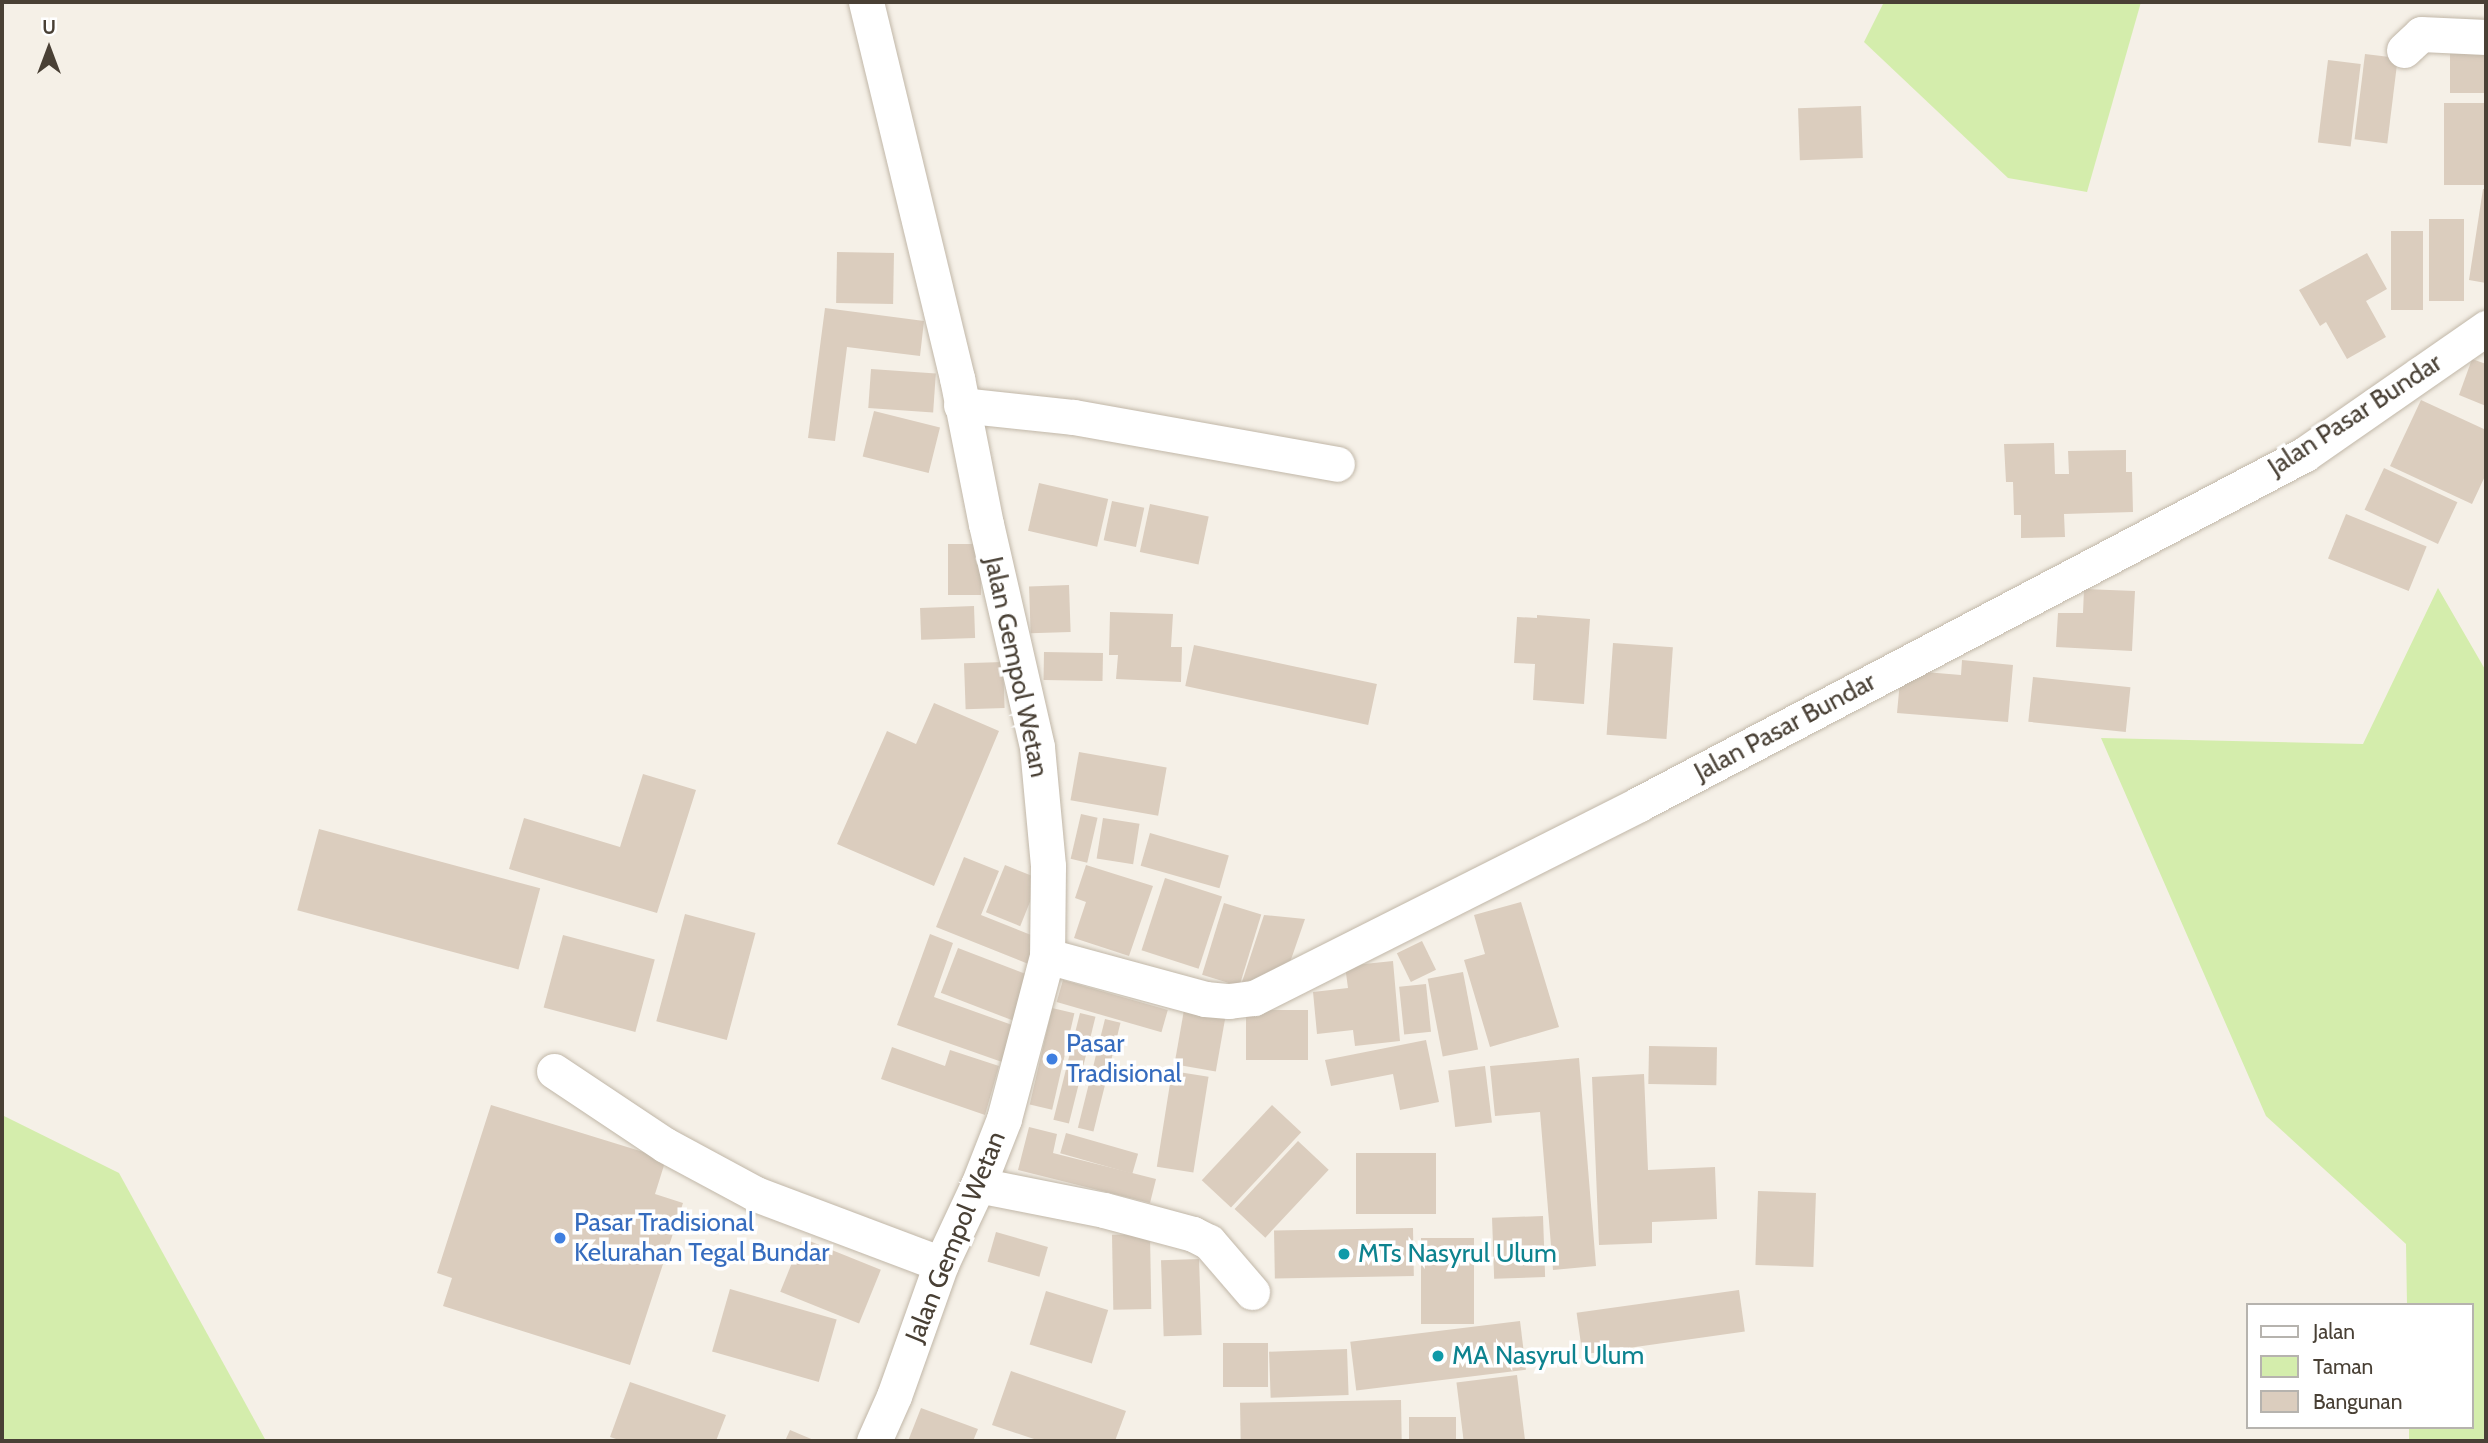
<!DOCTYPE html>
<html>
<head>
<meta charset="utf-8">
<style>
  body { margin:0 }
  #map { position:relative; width:2488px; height:1443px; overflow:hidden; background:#f5f0e7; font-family:Cabin,sans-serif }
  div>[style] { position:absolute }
  .green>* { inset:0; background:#d4edac }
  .building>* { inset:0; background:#dbcdbe; transform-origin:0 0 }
  .roads { filter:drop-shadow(0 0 2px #c1b7a8) drop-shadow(0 0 2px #c1b7a8) }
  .minor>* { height:35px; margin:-17.5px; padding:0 17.5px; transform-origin:17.5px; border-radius:17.5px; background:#fff }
  .dots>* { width:19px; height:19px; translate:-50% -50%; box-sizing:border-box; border:4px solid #fff; border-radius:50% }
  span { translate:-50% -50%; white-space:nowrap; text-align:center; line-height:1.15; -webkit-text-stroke:7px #fff; paint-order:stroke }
  .street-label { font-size:26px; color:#494035 }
  .shop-label { font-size:26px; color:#366cbe }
  .left { translate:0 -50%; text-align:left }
  .culture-label { font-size:26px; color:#0d838f }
  .frame { position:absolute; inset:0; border:4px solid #494035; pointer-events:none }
  .legend { position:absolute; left:2246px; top:1303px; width:228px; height:126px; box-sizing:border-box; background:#fff; border:2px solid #b6b3ae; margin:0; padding:9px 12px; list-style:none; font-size:21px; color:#494035 }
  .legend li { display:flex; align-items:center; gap:14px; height:35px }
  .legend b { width:35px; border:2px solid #b6b3ae }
  .north { position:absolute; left:14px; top:14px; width:70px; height:70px; -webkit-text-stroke:5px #fff; paint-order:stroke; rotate:0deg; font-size:19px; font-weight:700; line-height:28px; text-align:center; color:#494035 }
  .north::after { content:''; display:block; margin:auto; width:24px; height:32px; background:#494035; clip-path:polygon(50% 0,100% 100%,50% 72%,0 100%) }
</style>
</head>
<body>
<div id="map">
  <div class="green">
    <i style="clip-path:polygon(1884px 2px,2141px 2px,2087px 192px,2008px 178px,1864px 42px)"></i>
    <i style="clip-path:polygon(2438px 588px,2486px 671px,2486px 1441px,2409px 1441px,2409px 1427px,2472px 1427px,2472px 1305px,2407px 1305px,2406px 1244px,2266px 1116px,2101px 738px,2363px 744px)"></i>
    <i style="clip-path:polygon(2px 1115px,119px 1173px,266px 1441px,2px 1441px)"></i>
  </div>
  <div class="building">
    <i style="left:2486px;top:39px;width:54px;height:36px;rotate:90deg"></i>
    <i style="left:2365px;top:54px;width:33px;height:86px;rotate:7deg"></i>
    <i style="left:2328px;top:60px;width:33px;height:83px;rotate:7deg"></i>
    <i style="left:2444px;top:103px;width:42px;height:82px"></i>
    <i style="left:1861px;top:106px;width:52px;height:63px;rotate:88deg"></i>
    <i style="clip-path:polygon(2483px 189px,2486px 189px,2486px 283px,2469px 280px)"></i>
    <i style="left:2429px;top:219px;width:35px;height:82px"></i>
    <i style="left:2423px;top:231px;width:79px;height:32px;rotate:90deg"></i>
    <i style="left:837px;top:252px;width:57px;height:51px;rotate:1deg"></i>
    <i style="clip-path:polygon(2367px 253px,2387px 289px,2366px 301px,2386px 337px,2347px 359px,2326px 322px,2320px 326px,2299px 290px)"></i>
    <i style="clip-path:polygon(825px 308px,924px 321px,920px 356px,847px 347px,835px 441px,808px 438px)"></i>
    <i style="clip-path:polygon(2472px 359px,2486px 364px,2486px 406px,2459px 395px)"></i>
    <i style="left:871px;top:369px;width:65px;height:39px;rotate:4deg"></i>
    <i style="clip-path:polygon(2421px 400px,2486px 430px,2486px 474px,2472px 504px,2390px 466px)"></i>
    <i style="left:874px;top:411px;width:68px;height:47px;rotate:14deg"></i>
    <i style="clip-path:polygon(2054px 443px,2055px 474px,2069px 474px,2068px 451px,2126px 450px,2126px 472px,2132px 472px,2133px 512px,2064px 514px,2065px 537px,2021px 538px,2021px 515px,2014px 515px,2013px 482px,2006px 482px,2004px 444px)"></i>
    <i style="left:2384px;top:468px;width:81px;height:46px;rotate:25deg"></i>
    <i style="left:1039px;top:483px;width:71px;height:49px;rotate:13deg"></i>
    <i style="left:1112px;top:501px;width:33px;height:40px;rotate:12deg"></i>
    <i style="left:1150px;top:504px;width:60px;height:49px;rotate:12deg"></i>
    <i style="left:2346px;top:514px;width:87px;height:48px;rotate:22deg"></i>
    <i style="left:948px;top:544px;width:33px;height:51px"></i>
    <i style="left:1069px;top:585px;width:47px;height:40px;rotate:88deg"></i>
    <i style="clip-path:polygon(2084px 589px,2135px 591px,2132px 651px,2056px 647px,2058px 613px,2083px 613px)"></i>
    <i style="left:974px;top:606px;width:32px;height:54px;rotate:88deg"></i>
    <i style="clip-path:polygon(1110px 612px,1173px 614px,1171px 647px,1182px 647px,1181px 682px,1116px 679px,1118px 655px,1109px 655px)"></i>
    <i style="clip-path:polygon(1537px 615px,1590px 619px,1584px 704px,1533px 700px,1535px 664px,1514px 663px,1517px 617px,1537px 618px)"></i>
    <i style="left:1613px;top:643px;width:60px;height:92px;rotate:4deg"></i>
    <i style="left:1194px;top:645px;width:187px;height:42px;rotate:12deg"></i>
    <i style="left:1044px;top:652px;width:59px;height:28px;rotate:1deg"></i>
    <i style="clip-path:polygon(1962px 660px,2013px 665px,2008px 722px,1897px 713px,1901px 670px,1961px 675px)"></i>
    <i style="left:1003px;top:662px;width:46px;height:39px;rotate:88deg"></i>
    <i style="left:2033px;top:677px;width:98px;height:45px;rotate:6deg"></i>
    <i style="clip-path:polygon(934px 703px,999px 731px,934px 886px,837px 844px,887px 731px,916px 744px)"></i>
    <i style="left:1079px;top:752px;width:89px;height:49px;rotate:10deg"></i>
    <i style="clip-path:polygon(643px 774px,696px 790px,657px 913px,509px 869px,524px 818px,620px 847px)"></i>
    <i style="left:1081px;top:814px;width:17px;height:46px;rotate:13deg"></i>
    <i style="left:1103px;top:818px;width:37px;height:41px;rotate:9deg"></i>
    <i style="left:319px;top:829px;width:229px;height:84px;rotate:15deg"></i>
    <i style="left:1150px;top:833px;width:82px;height:34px;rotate:16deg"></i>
    <i style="clip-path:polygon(964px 857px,999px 871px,981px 915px,1041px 939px,1031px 965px,936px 927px)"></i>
    <i style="left:1005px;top:865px;width:37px;height:51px;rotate:22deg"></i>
    <i style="clip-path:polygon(1086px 865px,1153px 886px,1129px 956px,1074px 938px,1086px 902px,1075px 898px)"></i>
    <i style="left:1165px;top:878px;width:60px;height:76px;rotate:18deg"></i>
    <i style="clip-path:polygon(1521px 902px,1559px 1027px,1490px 1047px,1464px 960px,1485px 954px,1474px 915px)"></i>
    <i style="left:1224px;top:903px;width:39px;height:75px;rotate:17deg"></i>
    <i style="left:685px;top:914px;width:73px;height:111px;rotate:15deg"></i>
    <i style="clip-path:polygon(1264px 915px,1305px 919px,1286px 974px,1242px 982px)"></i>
    <i style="clip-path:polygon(930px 934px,953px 943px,934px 997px,1015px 1026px,1002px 1062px,897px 1025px)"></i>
    <i style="left:563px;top:935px;width:95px;height:75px;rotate:15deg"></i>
    <i style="left:1422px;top:941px;width:32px;height:28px;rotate:64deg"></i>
    <i style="left:958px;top:948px;width:78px;height:48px;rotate:21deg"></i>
    <i style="clip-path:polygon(1393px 961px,1400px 1041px,1355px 1046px,1353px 1030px,1317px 1034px,1313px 992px,1348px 988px,1345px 966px)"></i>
    <i style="left:1463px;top:972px;width:79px;height:36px;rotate:79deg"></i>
    <i style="left:1063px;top:980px;width:109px;height:23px;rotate:16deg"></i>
    <i style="left:1426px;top:984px;width:48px;height:27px;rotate:84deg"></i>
    <i style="left:1052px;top:1008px;width:23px;height:99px;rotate:13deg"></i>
    <i style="left:1184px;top:1010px;width:42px;height:55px;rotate:10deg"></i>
    <i style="left:1246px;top:1010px;width:62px;height:50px"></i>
    <i style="left:1080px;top:1013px;width:16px;height:110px;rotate:14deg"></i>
    <i style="left:1105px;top:1019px;width:16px;height:112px;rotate:14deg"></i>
    <i style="clip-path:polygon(1426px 1040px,1439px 1102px,1400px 1110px,1393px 1074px,1331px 1086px,1325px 1060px)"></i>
    <i style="left:1649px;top:1046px;width:68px;height:38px;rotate:1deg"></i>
    <i style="clip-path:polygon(892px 1047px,945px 1066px,950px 1050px,999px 1066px,985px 1115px,881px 1079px)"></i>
    <i style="clip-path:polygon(1579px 1058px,1596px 1266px,1553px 1270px,1540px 1112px,1495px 1116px,1490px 1066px)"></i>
    <i style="left:1485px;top:1066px;width:57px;height:37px;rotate:83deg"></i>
    <i style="left:1172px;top:1071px;width:37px;height:97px;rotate:9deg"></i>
    <i style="clip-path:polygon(1644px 1074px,1648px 1170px,1715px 1167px,1717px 1219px,1652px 1222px,1652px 1243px,1599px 1245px,1592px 1077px)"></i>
    <i style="clip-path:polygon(491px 1105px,666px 1159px,655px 1194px,683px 1203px,630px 1365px,443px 1306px,452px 1278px,437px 1273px)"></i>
    <i style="left:1272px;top:1105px;width:40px;height:103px;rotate:43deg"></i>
    <i style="clip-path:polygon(1029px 1127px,1057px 1134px,1053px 1153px,1156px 1179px,1150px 1203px,1018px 1170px)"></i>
    <i style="left:1066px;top:1133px;width:75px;height:21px;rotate:16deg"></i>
    <i style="left:1298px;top:1141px;width:42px;height:93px;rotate:43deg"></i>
    <i style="left:1356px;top:1153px;width:80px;height:61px"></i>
    <i style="left:1758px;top:1191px;width:58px;height:74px;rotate:2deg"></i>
    <i style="left:1543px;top:1216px;width:61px;height:51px;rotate:88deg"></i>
    <i style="left:1413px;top:1228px;width:48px;height:139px;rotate:89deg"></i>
    <i style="left:996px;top:1232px;width:54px;height:31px;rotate:16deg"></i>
    <i style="left:1150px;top:1234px;width:75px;height:38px;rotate:89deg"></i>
    <i style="left:802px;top:1238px;width:85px;height:58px;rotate:22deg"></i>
    <i style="left:1421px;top:1238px;width:53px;height:86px"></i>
    <i style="left:1199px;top:1259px;width:76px;height:38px;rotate:88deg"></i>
    <i style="left:730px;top:1289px;width:111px;height:65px;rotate:16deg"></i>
    <i style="left:1739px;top:1290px;width:42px;height:164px;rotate:82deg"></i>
    <i style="left:1046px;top:1291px;width:65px;height:56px;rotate:17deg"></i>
    <i style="left:1520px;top:1321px;width:49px;height:171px;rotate:83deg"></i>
    <i style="left:1223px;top:1343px;width:45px;height:44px"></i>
    <i style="left:1347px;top:1349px;width:46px;height:78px;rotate:88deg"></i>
    <i style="clip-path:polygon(1011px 1371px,1126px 1411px,1115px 1441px,1040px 1441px,992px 1425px)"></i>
    <i style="left:1517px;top:1375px;width:66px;height:61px;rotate:83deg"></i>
    <i style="clip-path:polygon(630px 1382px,726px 1415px,716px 1441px,622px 1441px,610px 1437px)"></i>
    <i style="left:1401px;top:1400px;width:41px;height:161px;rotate:89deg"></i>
    <i style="clip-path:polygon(921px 1408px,978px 1429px,973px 1441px,908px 1441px)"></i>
    <i style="left:1456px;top:1417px;width:24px;height:47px;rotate:90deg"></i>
    <i style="clip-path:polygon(790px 1430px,816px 1441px,785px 1441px)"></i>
  </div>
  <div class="roads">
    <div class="minor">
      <i style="left:866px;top:2px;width:387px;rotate:76.4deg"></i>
      <i style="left:957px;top:378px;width:149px;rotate:78.8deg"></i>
      <i style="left:986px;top:524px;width:229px;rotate:77.1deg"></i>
      <i style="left:1037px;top:747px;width:120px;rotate:84.7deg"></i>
      <i style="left:1048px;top:866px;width:90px;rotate:90.6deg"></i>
      <i style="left:1047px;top:956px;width:169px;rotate:104.8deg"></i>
      <i style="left:1004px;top:1119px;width:71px;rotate:111.5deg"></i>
      <i style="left:978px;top:1185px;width:87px;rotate:115.1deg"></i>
      <i style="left:941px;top:1264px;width:140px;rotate:109.6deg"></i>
      <i style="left:894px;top:1396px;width:49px;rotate:114deg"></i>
      <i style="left:2404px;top:50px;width:23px;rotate:-43deg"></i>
      <i style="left:2421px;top:34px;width:65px;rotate:2.6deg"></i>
      <i style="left:961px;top:405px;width:114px;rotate:6.1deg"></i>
      <i style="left:1074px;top:417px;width:267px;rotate:10.1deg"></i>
      <i style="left:1047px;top:956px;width:164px;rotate:15.2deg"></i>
      <i style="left:1205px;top:999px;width:24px;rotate:5deg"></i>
      <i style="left:1229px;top:1001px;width:25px;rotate:-7deg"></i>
      <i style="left:1254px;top:998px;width:431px;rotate:-26.7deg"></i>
      <i style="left:1639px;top:804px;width:752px;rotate:-27.72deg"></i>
      <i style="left:2305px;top:454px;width:221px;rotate:-34.8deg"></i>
      <i style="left:554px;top:1071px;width:133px;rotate:33.7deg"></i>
      <i style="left:665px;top:1145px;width:103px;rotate:28.3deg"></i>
      <i style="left:756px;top:1194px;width:198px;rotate:20.7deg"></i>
      <i style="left:978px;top:1185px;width:128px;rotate:11.2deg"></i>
      <i style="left:1104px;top:1210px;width:92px;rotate:15.1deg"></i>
      <i style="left:1193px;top:1234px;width:18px;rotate:27deg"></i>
      <i style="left:1209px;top:1242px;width:66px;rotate:49.3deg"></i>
    </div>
  </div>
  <div class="dots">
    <i style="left:1052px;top:1059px;background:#3f7fe0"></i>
    <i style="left:560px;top:1238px;background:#3f7fe0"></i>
    <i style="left:1344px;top:1254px;background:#0f9aa8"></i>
    <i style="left:1438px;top:1356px;background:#0f9aa8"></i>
  </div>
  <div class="street-label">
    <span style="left:2355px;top:415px;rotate:-33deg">Jalan Pasar Bundar</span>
    <span style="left:1016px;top:667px;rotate:78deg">Jalan Gempol Wetan</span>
    <span style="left:1785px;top:727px;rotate:-28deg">Jalan Pasar Bundar</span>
    <span style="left:956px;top:1237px;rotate:-68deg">Jalan Gempol Wetan</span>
  </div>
  <div class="shop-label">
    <span class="left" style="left:1066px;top:1059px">Pasar<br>Tradisional</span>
    <span class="left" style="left:574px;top:1238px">Pasar Tradisional<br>Kelurahan Tegal Bundar</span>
  </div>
  <div class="culture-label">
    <span class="left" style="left:1358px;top:1254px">MTs Nasyrul Ulum</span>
    <span class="left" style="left:1452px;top:1356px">MA Nasyrul Ulum</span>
  </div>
  <div class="frame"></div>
  <ul class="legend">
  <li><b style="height:9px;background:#fff"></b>Jalan</li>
  <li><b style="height:19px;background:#d4edac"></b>Taman</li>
  <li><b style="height:19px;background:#dbcdbe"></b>Bangunan</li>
  </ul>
  <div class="north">U</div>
</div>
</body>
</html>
